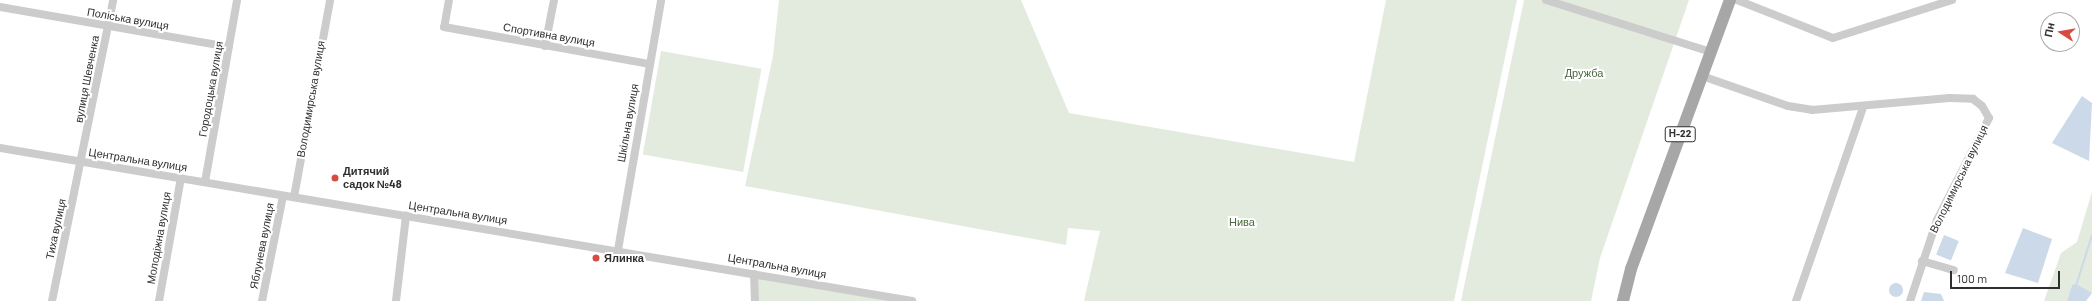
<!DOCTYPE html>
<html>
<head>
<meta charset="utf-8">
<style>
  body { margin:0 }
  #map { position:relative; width:2092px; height:301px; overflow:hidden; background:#fff; font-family:Barlow,sans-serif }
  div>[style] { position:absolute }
  .green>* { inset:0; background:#e3ebde; transform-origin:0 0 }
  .water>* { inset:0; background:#ccd9e9; transform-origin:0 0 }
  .round { border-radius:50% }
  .stream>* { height:2px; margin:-1px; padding:0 1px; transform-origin:1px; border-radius:1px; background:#ccd9e9 }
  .street>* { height:8px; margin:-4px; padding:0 4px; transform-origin:4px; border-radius:4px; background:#ccc }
  .primary>* { height:12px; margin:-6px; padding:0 6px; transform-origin:6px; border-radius:6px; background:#a7a7a7 }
  .dots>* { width:11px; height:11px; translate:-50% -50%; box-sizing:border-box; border:2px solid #fff; border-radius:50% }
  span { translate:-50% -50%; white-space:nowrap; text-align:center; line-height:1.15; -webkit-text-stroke:4px #fff; paint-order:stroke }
  .shield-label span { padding:1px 3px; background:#fff; border:1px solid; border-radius:3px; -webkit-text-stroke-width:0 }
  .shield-label { font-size:10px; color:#2f2f2f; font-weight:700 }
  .street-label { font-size:11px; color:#2f2f2f }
  .park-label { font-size:11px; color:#4c6740 }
  .poi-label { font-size:11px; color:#2f2f2f; font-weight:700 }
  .left { translate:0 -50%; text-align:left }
  .north { position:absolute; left:2040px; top:12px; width:40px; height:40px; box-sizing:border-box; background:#fff; border:1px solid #acacac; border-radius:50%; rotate:282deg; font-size:11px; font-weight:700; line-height:16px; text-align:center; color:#2f2f2f }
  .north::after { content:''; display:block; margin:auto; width:14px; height:18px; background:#d64c41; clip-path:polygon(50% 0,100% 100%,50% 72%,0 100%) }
  .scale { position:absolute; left:1950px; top:271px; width:110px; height:18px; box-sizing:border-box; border:2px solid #2f2f2f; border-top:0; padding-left:5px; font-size:12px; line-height:14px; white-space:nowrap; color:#2f2f2f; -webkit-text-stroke:3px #fff; paint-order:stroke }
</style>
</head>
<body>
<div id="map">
  <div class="green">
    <i style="clip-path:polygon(779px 0,1021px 0,1069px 113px,1354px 162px,1386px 0,1517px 0,1454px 301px,1084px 301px,1100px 231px,1068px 228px,1066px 245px,745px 186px,773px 56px)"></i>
    <i style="clip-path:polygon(1524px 0,1689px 0,1600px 258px,1591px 301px,1461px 301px)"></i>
    <i style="left:661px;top:51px;width:102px;height:105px;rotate:10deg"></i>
    <i style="clip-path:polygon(2092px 192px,2092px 293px,2072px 285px,2067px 301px,2044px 301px,2061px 253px,2077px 242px)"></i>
    <i style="clip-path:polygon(758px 278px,891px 301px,756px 301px)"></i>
  </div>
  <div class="water">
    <i style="clip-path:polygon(2082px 96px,2092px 103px,2089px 161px,2052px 143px)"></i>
    <i style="clip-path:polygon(2023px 228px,2052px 239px,2038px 283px,2005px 273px)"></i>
    <i style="left:1944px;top:235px;width:16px;height:21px;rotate:22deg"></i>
    <i class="round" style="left:1889px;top:283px;width:14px;height:14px"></i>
    <i style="clip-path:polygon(2076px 284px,2092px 293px,2086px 301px,2067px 301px,2072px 285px)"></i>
    <i style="clip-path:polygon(1924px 292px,1941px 294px,1944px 301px,1921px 301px)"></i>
  </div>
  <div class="stream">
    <i style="left:2076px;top:286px;width:53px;rotate:-72.6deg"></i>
  </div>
  <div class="street">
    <i style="left:449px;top:0;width:27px;rotate:100deg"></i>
    <i style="left:444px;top:27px;width:208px;rotate:10.2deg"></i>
    <i style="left:1546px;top:0;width:173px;rotate:17.5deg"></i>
    <i style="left:1737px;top:0;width:103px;rotate:21.6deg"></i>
    <i style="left:1833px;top:38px;width:125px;rotate:-17.7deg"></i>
    <i style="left:0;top:7px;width:232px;rotate:9.9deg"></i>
    <i style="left:545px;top:46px;width:47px;rotate:-78.9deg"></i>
    <i style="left:1702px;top:76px;width:91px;rotate:19.2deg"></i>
    <i style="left:1788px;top:106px;width:24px;rotate:9deg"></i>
    <i style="left:1812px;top:110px;width:138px;rotate:-5deg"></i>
    <i style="left:1949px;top:98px;width:24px;rotate:2deg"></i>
    <i style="left:1973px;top:99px;width:11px;rotate:38deg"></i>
    <i style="left:1982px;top:106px;width:14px;rotate:60deg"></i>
    <i style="left:1989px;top:118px;width:114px;rotate:117deg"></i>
    <i style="left:1937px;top:220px;width:85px;rotate:108.4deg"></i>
    <i style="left:0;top:148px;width:925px;rotate:9.52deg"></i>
    <i style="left:205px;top:182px;width:185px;rotate:-80deg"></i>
    <i style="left:294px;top:197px;width:200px;rotate:-79.6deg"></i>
    <i style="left:618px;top:250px;width:254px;rotate:-80.2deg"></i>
    <i style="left:1922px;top:261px;width:33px;rotate:16deg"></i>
    <i style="left:754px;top:274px;width:27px;rotate:88deg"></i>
    <i style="left:52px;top:301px;width:307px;rotate:-78.5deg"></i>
    <i style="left:159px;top:301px;width:125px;rotate:-79.9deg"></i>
    <i style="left:262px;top:301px;width:107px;rotate:-78.7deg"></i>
    <i style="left:396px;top:301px;width:86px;rotate:-83.3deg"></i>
    <i style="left:1796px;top:301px;width:204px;rotate:-70.9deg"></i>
  </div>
  <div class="primary">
    <i style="left:1623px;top:301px;width:33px;rotate:-76deg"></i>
    <i style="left:1631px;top:269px;width:287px;rotate:-69.8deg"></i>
  </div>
  <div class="dots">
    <i style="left:335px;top:178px;background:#d64c41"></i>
    <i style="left:596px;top:258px;background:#d64c41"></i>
  </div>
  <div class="shield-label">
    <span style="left:1680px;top:134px">Н-22</span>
  </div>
  <div class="street-label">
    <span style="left:128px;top:19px;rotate:10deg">Поліська вулиця</span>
    <span style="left:549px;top:35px;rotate:10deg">Спортивна вулиця</span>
    <span style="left:87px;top:79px;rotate:-79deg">вулиця Шевченка</span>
    <span style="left:211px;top:89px;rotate:-80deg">Городоцька вулиця</span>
    <span style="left:311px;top:99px;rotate:-80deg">Володимирська вулиця</span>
    <span style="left:628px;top:123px;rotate:-80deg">Шкільна вулиця</span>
    <span style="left:138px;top:160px;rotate:9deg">Центральна вулиця</span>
    <span style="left:1959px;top:179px;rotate:-64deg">Володимирська вулиця</span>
    <span style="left:458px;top:213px;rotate:9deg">Центральна вулиця</span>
    <span style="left:56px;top:229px;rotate:-78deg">Тиха вулиця</span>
    <span style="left:159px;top:238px;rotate:-80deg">Молодіжна вулиця</span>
    <span style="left:262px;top:246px;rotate:-79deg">Яблунева вулиця</span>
    <span style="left:777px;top:266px;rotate:10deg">Центральна вулиця</span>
  </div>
  <div class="park-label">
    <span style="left:1584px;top:73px">Дружба</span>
    <span style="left:1242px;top:222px">Нива</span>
  </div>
  <div class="poi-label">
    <span class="left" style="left:343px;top:178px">Дитячий<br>садок №48</span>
    <span class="left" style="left:604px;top:258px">Ялинка</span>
  </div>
  <div class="north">Пн</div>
  <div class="scale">100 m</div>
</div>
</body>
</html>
